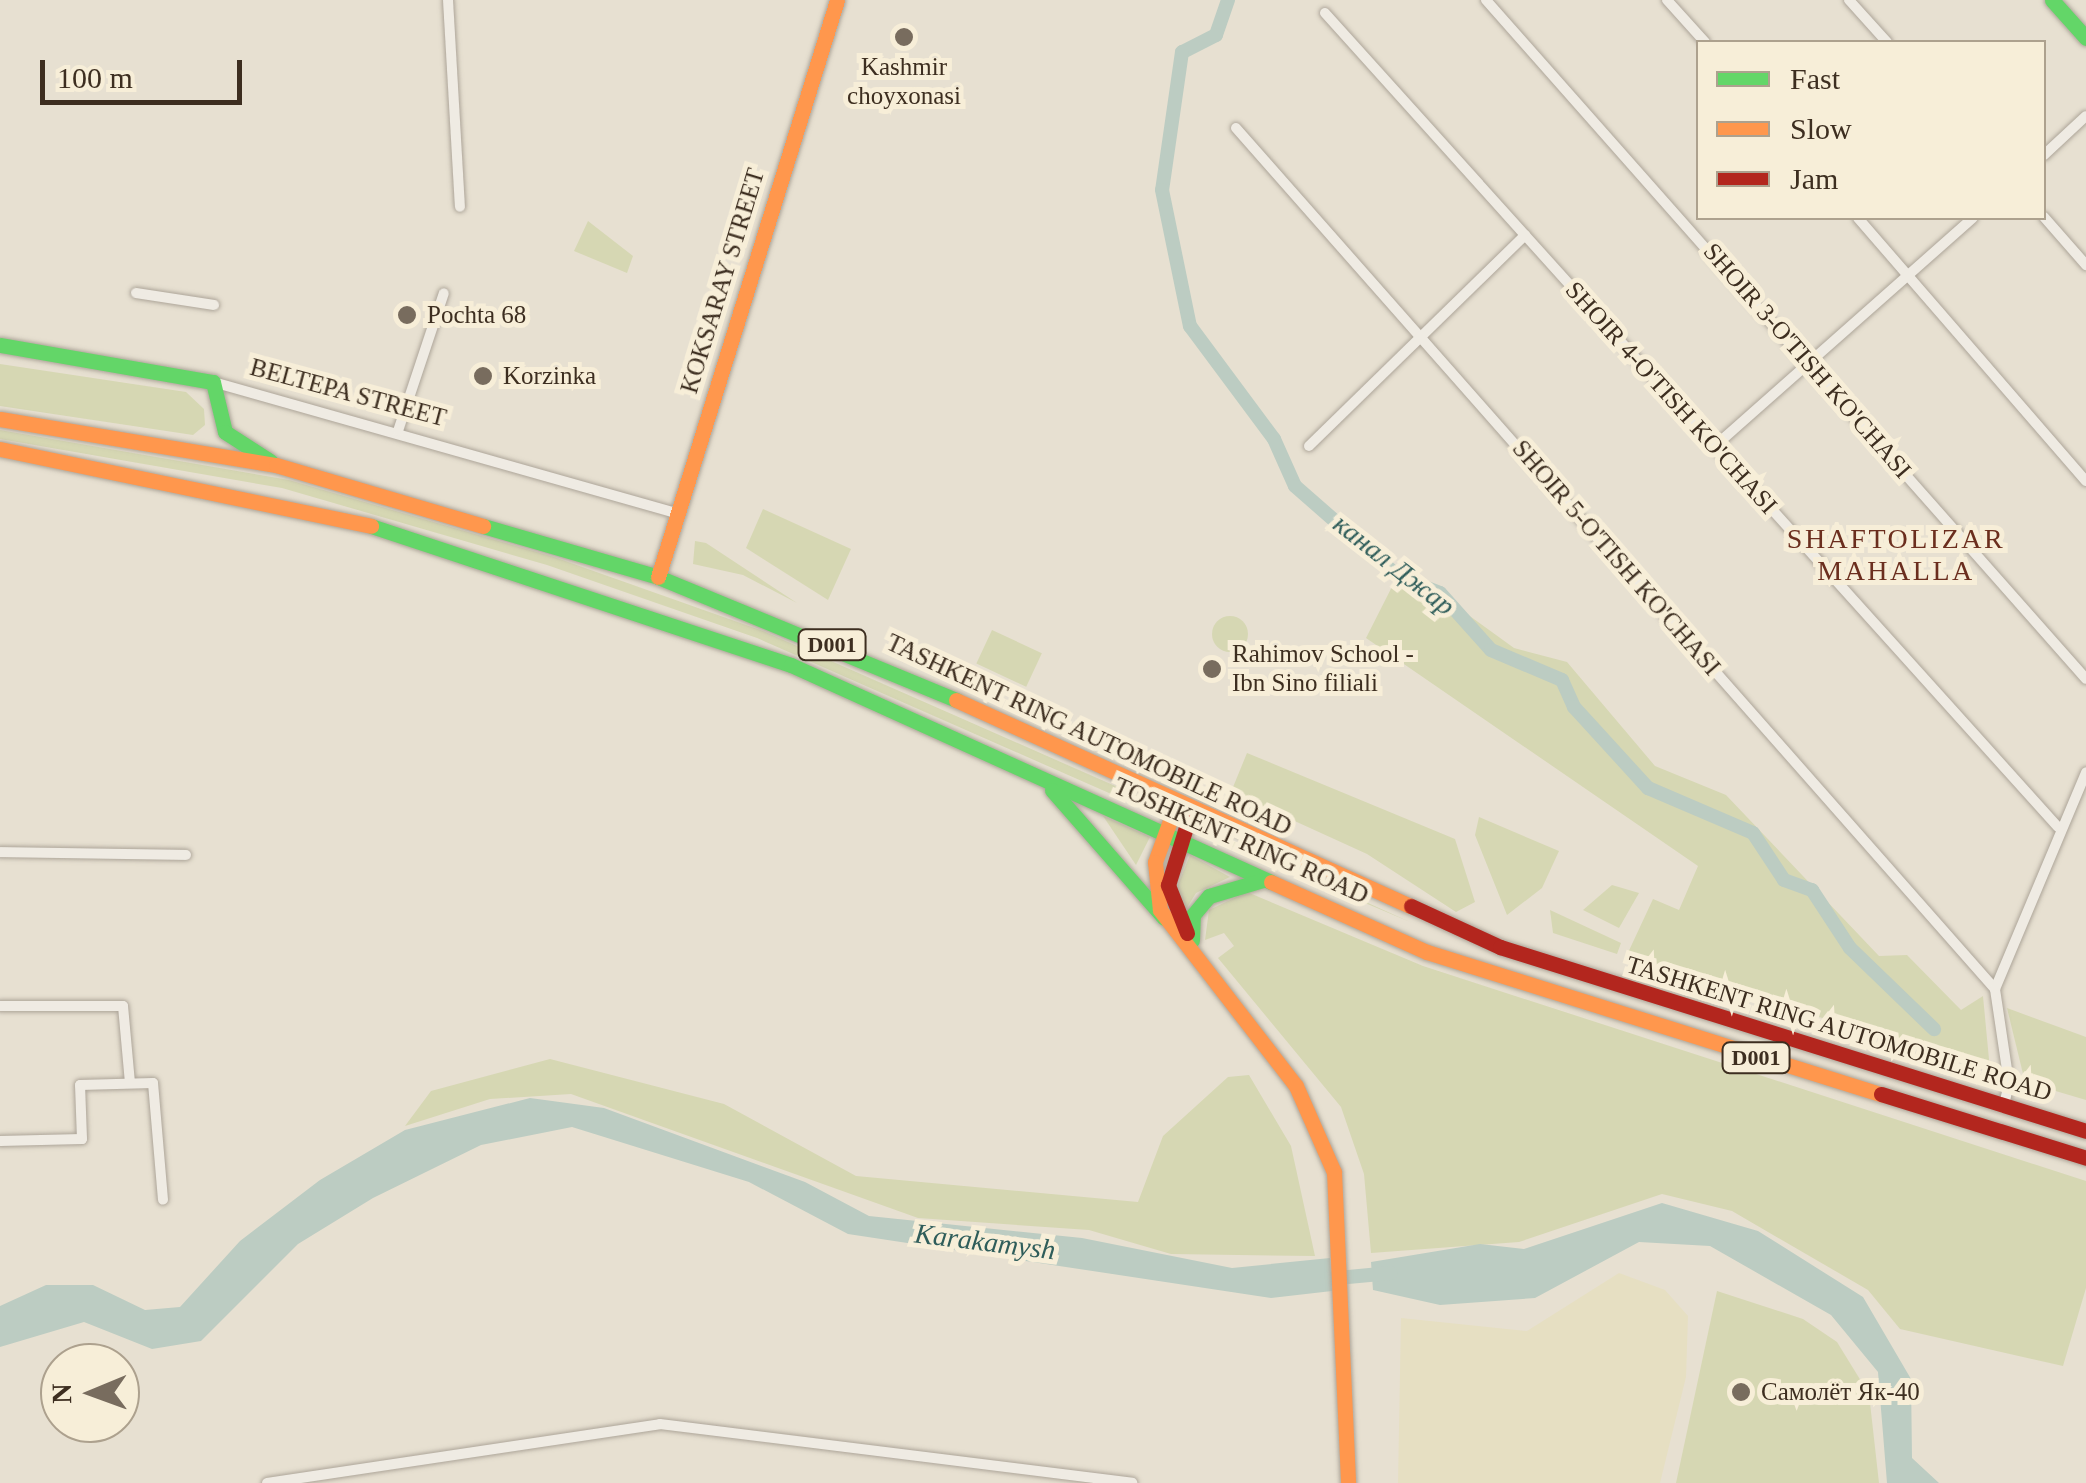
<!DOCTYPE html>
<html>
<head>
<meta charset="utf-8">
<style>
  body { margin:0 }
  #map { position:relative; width:2086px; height:1483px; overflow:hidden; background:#e7e0d1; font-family:Georgia,serif }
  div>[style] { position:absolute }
  .farmland>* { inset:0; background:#e6dfc2 }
  .green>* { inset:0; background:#d6d7b3; transform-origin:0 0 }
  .round { border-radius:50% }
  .water>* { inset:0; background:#bcccc2 }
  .canal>* { height:14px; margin:-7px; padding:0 7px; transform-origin:7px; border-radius:7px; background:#bcccc2 }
  .roads { filter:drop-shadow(0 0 2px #ada599) drop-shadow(0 0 2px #ada599) }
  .street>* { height:10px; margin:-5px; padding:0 5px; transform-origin:5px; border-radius:5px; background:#efebe3 }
  .fast>* { height:15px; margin:-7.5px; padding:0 7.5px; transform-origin:7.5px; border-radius:7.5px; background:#63d668 }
  .slow>* { height:15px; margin:-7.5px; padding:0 7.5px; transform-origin:7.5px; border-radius:7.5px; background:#ff974d }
  .jam>* { height:15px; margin:-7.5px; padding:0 7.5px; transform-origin:7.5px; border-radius:7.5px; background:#b3261e }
  .dots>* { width:28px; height:28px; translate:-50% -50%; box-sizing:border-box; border:5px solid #f7eed8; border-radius:50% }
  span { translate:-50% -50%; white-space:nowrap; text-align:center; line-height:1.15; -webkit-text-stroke:10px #f7eed8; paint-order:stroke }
  .shield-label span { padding:2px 8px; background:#f7eed8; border:2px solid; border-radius:8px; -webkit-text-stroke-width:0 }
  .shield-label { font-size:22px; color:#3d2e20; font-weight:700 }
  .poi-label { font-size:25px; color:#3d2e20 }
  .left { translate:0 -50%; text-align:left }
  .street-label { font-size:25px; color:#3d2e20 }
  .neighbourhood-label { font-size:28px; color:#6b2e1e; letter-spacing:2.5px }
  .water-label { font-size:28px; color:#2f5d5a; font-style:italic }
  .legend { position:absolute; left:1696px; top:40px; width:350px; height:180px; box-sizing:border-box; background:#f7eed8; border:2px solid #ada18e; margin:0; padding:12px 18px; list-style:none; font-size:30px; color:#3d2e20 }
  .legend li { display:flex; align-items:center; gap:20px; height:50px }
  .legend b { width:50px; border:2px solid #ada18e }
  .north { position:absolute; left:40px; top:1343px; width:100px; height:100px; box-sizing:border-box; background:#f7eed8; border:2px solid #ada18e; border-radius:50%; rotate:269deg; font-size:28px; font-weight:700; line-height:40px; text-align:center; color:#3d2e20 }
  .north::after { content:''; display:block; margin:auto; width:35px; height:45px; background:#786c5e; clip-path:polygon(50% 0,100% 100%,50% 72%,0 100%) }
  .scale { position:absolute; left:40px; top:60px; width:202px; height:45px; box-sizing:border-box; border:5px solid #3d2e20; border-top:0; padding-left:12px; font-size:30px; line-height:35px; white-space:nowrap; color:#3d2e20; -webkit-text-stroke:8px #f7eed8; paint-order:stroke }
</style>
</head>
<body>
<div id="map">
  <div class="farmland">
    <i style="clip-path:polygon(1619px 1273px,1665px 1290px,1688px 1316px,1686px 1377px,1660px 1483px,1398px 1483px,1401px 1318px,1527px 1331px)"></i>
  </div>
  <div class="green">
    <i style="clip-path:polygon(588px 221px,633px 256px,627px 273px,574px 251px)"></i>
    <i style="clip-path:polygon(0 364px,186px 392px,204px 409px,205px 425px,193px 435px,0 406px)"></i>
    <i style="clip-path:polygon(0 430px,289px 480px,554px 557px,763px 631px,1163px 807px,1159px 815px,757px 638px,547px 565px,282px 488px,0 439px)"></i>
    <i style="clip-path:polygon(763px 509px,851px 549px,828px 600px,746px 548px)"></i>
    <i style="clip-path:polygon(695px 541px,706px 543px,797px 603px,743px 575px,693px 564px)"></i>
    <i style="clip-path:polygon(1402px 567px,1514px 648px,1567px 662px,1655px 766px,1726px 795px,1879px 956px,1907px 955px,1961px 1010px,1983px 996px,1990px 1070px,1626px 957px,1653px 899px,1679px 910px,1698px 866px,1366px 638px)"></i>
    <i class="round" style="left:1212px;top:616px;width:36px;height:36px"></i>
    <i style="left:992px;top:630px;width:55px;height:37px;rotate:25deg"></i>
    <i style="clip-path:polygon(1247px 753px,1455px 839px,1475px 902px,1456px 912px,1367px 854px,1231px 792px)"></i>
    <i style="clip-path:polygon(1103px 816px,1150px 837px,1136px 865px)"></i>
    <i style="clip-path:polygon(1479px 817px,1559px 851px,1542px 888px,1507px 915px,1475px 835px)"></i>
    <i style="clip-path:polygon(1203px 827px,1306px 875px,1410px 922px,1200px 833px)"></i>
    <i style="clip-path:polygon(1190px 855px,1230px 877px,1196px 893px,1183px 914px,1175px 892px)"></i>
    <i style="clip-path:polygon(1612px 885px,1639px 893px,1619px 928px,1583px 910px)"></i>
    <i style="clip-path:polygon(1247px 892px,1423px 966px,2086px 1181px,2086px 1288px,2063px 1366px,1900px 1329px,1868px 1290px,1732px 1211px,1662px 1194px,1519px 1242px,1371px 1253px,1364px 1174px,1341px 1107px,1218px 958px,1234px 946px,1224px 933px,1205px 940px,1209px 910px)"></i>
    <i style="clip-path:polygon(1550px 910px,1621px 943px,1617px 954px,1553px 933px)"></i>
    <i style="clip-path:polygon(2007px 1008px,2086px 1037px,2086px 1100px,2025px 1082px)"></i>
    <i style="clip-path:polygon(550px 1059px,724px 1104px,856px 1176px,1138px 1202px,1163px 1136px,1228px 1077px,1249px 1075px,1291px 1146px,1315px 1256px,1171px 1254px,1089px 1230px,918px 1218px,571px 1094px,490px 1099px,405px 1126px,431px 1091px)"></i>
    <i style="clip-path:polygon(1717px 1291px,1803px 1319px,1837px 1342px,1869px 1394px,1879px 1483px,1676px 1483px)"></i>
  </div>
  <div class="water">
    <i style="clip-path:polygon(530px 1098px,604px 1108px,805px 1182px,869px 1216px,1082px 1238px,1232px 1268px,1330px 1258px,1332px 1291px,1271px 1298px,848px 1234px,749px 1182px,572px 1127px,481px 1145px,373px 1198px,298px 1244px,201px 1341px,152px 1349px,84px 1322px,0 1347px,0 1306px,46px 1285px,93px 1285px,145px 1310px,180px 1307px,240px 1241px,320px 1180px,405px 1130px)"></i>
    <i style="clip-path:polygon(1662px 1203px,1758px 1231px,1863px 1297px,1911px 1379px,1912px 1458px,1939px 1483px,1887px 1483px,1878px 1372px,1831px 1315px,1710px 1246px,1639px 1242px,1535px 1298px,1440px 1305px,1373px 1290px,1371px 1262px,1480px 1244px,1524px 1249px)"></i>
  </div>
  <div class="canal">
    <i style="left:1228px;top:0;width:37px;rotate:109deg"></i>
    <i style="left:1216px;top:35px;width:38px;rotate:153deg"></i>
    <i style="left:1182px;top:52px;width:139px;rotate:98.2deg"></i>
    <i style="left:1162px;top:190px;width:139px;rotate:78.4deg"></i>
    <i style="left:1190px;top:326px;width:141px;rotate:53.4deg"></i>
    <i style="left:1274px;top:439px;width:51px;rotate:65.9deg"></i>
    <i style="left:1295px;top:486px;width:138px;rotate:41.2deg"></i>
    <i style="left:1399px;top:577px;width:44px;rotate:21.3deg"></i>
    <i style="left:1440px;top:593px;width:76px;rotate:48.2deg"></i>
    <i style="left:1491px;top:650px;width:77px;rotate:22.9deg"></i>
    <i style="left:1562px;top:680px;width:30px;rotate:66deg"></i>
    <i style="left:1574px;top:707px;width:110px;rotate:47.6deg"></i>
    <i style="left:1648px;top:788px;width:114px;rotate:23.2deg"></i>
    <i style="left:1753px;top:833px;width:56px;rotate:56.6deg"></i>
    <i style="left:1784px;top:880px;width:30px;rotate:20deg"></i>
    <i style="left:1812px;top:890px;width:69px;rotate:56.8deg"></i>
    <i style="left:1850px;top:948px;width:117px;rotate:44deg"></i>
    <i style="left:1327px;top:1279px;width:64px;rotate:-5.4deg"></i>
  </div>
  <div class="roads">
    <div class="street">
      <i style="left:448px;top:0;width:207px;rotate:86.7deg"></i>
      <i style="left:1486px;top:0;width:906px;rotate:48.53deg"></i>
      <i style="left:1667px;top:0;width:57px;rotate:47.9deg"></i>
      <i style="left:1849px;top:0;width:57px;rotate:47.9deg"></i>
      <i style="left:1325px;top:13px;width:1095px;rotate:48deg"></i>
      <i style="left:1236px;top:128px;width:1148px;rotate:48.6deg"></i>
      <i style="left:2044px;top:155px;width:57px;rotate:-42.9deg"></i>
      <i style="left:2044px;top:217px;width:64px;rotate:48.8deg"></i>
      <i style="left:1858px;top:218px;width:348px;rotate:49.1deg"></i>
      <i style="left:136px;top:293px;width:79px;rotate:8.7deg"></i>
      <i style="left:213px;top:382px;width:482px;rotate:15.8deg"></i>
      <i style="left:398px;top:431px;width:145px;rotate:-71.6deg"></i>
      <i style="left:1309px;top:446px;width:302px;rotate:-44.3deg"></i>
      <i style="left:1715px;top:446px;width:344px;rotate:-41.5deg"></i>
      <i style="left:0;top:852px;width:186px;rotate:0.9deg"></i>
      <i style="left:0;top:1006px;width:123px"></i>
      <i style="left:123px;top:1006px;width:77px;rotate:84.8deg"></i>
      <i style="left:2004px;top:1105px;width:23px;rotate:-77deg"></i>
      <i style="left:2009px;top:1083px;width:95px;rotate:-98.5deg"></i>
      <i style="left:1995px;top:989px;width:235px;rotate:-67.2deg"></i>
      <i style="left:0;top:1141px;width:82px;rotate:-1.4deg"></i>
      <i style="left:82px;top:1139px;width:54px;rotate:-92.1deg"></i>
      <i style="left:80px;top:1085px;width:73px;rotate:-1.6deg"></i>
      <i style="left:153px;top:1083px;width:117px;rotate:85.1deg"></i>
      <i style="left:267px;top:1483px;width:397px;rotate:-8.5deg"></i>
      <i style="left:660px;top:1424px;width:476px;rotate:7.1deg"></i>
    </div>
    <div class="fast">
      <i style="left:2052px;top:0;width:51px;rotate:48.2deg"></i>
      <i style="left:0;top:345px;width:216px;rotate:9.9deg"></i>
      <i style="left:213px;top:382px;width:51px;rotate:76.5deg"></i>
      <i style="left:225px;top:432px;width:54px;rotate:32.8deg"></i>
      <i style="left:371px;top:526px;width:442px;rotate:18.3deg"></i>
      <i style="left:791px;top:665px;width:527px;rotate:24.33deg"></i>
      <i style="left:483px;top:526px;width:182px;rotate:16.2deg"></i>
      <i style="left:658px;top:577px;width:322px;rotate:22.4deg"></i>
      <i style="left:1052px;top:790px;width:170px;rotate:48.8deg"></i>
      <i style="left:1192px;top:940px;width:25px;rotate:-88deg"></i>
      <i style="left:1193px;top:915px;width:25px;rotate:-50deg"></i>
      <i style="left:1209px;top:896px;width:56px;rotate:-16.5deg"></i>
    </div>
    <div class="slow">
      <i style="left:0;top:419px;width:280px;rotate:9.5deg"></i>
      <i style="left:276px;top:465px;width:216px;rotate:16.4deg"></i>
      <i style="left:0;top:449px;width:379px;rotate:11.7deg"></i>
      <i style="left:658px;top:577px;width:604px;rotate:-72.76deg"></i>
      <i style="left:956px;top:700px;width:499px;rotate:24.4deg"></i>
      <i style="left:1176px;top:804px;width:62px;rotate:109.9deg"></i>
      <i style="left:1155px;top:862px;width:48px;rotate:84.1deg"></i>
      <i style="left:1160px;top:910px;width:222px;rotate:52.3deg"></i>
      <i style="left:1296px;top:1086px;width:94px;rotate:66.2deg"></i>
      <i style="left:1334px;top:1172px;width:311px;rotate:87.4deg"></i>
      <i style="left:1271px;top:882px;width:171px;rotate:24.2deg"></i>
      <i style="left:1427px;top:952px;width:476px;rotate:17.4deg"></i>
    </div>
    <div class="jam">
      <i style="left:1411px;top:906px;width:98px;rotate:24.7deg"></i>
      <i style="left:1500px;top:947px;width:614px;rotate:17.43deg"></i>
      <i style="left:1187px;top:933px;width:52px;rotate:-111.6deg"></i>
      <i style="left:1168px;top:885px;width:77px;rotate:-72.7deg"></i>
      <i style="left:1881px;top:1094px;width:215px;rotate:17.3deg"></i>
    </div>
  </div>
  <div class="dots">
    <i style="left:904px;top:37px;background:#786c5e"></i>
    <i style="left:407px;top:315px;background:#786c5e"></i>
    <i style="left:483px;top:376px;background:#786c5e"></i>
    <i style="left:1212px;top:669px;background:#786c5e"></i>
    <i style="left:1741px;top:1392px;background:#786c5e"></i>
  </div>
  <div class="shield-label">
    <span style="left:832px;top:645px">D001</span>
    <span style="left:1756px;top:1058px">D001</span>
  </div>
  <div class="poi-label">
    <span style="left:904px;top:82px">Kashmir<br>choyxonasi</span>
    <span class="left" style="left:427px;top:315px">Pochta 68</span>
    <span class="left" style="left:503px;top:376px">Korzinka</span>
    <span class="left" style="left:1232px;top:669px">Rahimov School -<br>Ibn Sino filiali</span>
    <span class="left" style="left:1761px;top:1392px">Самолёт Як-40</span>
  </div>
  <div class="street-label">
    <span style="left:723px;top:281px;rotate:-73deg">KOKSARAY STREET</span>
    <span style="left:1807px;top:361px;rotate:49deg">SHOIR 3-O'TISH KO'CHASI</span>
    <span style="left:348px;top:393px;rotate:15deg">BELTEPA STREET</span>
    <span style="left:1671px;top:398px;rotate:48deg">SHOIR 4-O'TISH KO'CHASI</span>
    <span style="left:1616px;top:558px;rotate:49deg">SHOIR 5-O'TISH KO'CHASI</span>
    <span style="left:1089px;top:735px;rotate:25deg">TASHKENT RING AUTOMOBILE ROAD</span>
    <span style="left:1241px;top:841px;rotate:24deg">TOSHKENT RING ROAD</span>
    <span style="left:1839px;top:1029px;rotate:17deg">TASHKENT RING AUTOMOBILE ROAD</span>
  </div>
  <div class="neighbourhood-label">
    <span style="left:1896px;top:555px">SHAFTOLIZAR<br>MAHALLA</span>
  </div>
  <div class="water-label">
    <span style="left:1394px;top:565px;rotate:38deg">канал Джар</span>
    <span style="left:985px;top:1242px;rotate:7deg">Karakamysh</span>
  </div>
  <ul class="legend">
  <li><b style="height:12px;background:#63d668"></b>Fast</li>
  <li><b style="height:12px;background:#ff974d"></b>Slow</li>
  <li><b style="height:12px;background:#b3261e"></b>Jam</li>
  </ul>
  <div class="north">N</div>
  <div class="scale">100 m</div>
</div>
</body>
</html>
